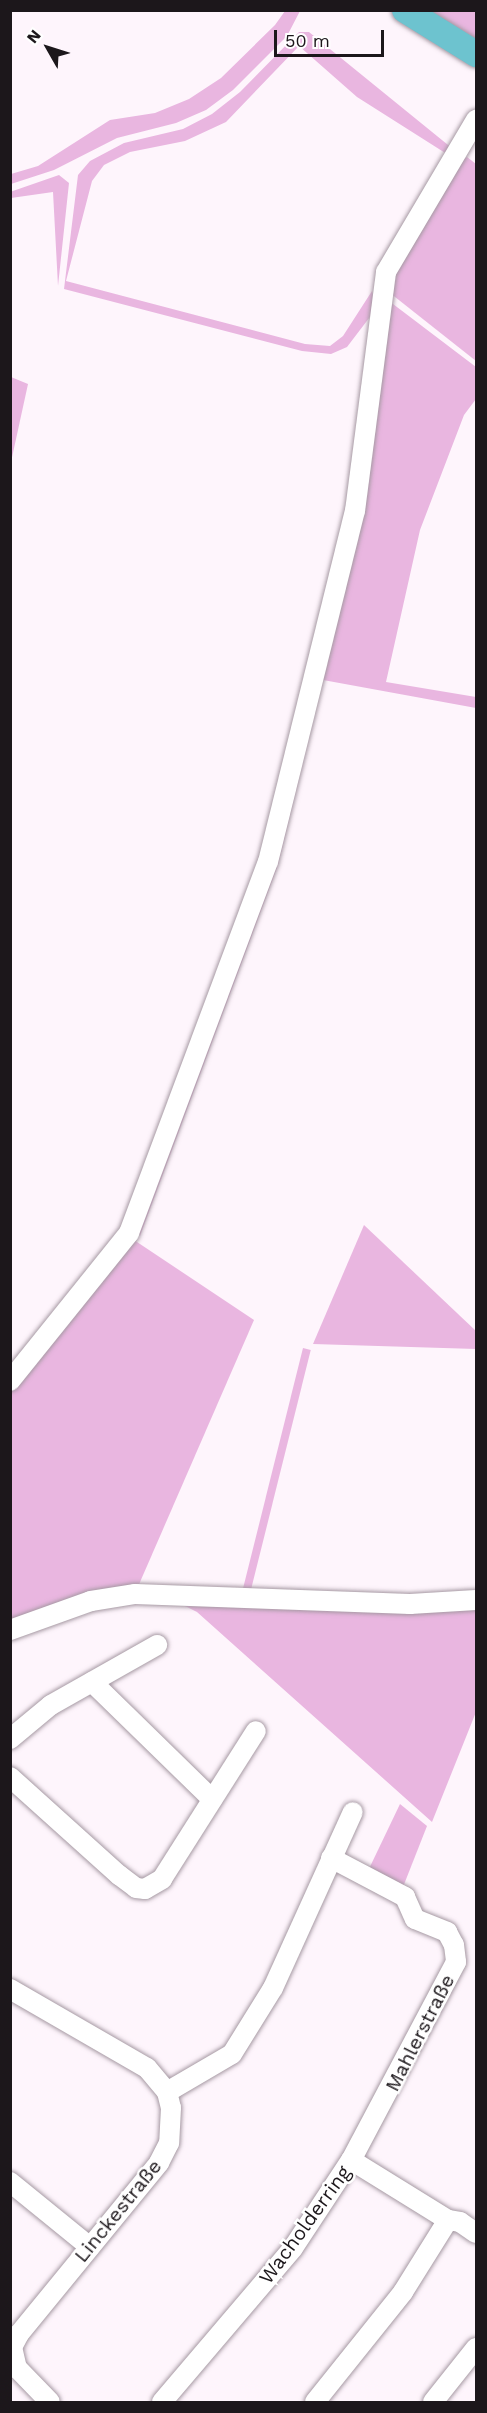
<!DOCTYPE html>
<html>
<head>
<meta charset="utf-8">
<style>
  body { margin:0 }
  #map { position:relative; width:487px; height:2413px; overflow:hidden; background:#fef5fc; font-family:"Work Sans",sans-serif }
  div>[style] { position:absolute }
  .green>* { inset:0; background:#e9b6e0; transform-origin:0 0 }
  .roads { filter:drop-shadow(0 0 2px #a699a3) drop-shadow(0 0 2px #a699a3) }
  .minor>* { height:20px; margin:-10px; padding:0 10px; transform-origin:10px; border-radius:10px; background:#fff }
  .major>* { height:26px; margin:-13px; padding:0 13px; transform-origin:13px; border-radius:13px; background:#6dc3cf }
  span { translate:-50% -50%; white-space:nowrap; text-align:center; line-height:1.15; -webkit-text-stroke:5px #fff; paint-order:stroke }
  .street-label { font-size:20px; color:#1c171b }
  .frame { position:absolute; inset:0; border:12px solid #1c171b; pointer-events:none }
  .north { position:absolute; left:18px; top:18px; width:60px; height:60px; -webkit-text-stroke:4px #fff; paint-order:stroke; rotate:309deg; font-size:16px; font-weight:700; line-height:24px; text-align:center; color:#1c171b }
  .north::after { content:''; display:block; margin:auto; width:21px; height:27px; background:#1c171b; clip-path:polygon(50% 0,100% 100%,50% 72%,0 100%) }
  .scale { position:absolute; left:274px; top:30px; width:110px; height:27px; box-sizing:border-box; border:3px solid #1c171b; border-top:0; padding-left:8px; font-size:18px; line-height:21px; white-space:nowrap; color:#1c171b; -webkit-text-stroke:4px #fff; paint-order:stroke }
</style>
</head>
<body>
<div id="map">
  <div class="green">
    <i style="clip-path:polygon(285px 11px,300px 11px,287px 36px,233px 90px,206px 110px,176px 123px,117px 138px,54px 170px,11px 184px,11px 174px,38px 166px,110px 120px,155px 113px,189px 99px,221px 78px,275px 25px)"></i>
    <i style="clip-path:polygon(418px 11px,476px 11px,476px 46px)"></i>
    <i style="clip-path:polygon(299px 32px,309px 32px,453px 149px,450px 156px,357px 97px,299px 46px,226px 122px,185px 141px,130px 152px,104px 165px,92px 181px,66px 281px,305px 344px,330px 346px,343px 336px,372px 291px,376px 309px,347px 347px,331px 354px,302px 351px,64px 289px,78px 175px,90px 161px,124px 143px,183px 129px,212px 114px,240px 92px)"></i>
    <i style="clip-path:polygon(467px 157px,476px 164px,476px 361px,390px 293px,391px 272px,454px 165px)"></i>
    <i style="clip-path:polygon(59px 175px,69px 183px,58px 286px,53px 192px,11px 198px,10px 192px)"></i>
    <i style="clip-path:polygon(393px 304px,476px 367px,476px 399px,464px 415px,420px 530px,386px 682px,476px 697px,476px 708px,323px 680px,278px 865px,140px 1236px,136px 1227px,271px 862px,318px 680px,385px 308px)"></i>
    <i style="clip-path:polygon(11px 377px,28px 384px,11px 462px)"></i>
    <i style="clip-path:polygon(364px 1225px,476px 1331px,476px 1349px,313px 1344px)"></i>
    <i style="clip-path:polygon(134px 1240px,254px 1320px,137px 1589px,11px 1625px,11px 1385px)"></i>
    <i style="left:303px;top:1348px;width:8px;height:253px;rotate:14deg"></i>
    <i style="clip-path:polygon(169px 1598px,476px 1606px,476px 1712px,432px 1822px,197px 1612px)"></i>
    <i style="clip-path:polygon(400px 1804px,427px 1826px,403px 1887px,367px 1873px)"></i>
  </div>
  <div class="roads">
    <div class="minor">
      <i style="left:10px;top:1381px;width:190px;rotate:-51.2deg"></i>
      <i style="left:129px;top:1233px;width:396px;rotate:-69.5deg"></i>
      <i style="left:268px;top:862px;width:362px;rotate:-76.1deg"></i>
      <i style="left:355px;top:511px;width:241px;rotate:-82.6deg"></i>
      <i style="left:386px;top:272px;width:177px;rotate:-59.4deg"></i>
      <i style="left:10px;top:1630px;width:86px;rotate:-19.7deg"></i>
      <i style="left:91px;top:1601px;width:45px;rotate:-9deg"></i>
      <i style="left:135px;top:1594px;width:275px;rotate:2.1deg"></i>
      <i style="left:410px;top:1604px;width:66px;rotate:-3.5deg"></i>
      <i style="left:92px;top:1682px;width:168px;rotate:44.3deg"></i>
      <i style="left:10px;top:1739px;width:53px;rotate:-39.7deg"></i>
      <i style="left:51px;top:1705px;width:122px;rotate:-29.5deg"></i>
      <i style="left:10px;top:1777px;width:147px;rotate:42deg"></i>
      <i style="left:119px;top:1875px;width:21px;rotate:37deg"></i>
      <i style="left:136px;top:1888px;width:9px;rotate:6deg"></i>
      <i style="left:145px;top:1889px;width:20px;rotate:-30deg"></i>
      <i style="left:162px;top:1879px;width:175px;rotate:-57.6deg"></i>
      <i style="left:331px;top:1858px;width:84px;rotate:27.8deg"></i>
      <i style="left:405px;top:1897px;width:24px;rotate:66deg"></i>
      <i style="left:415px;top:1919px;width:35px;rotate:22deg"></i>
      <i style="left:447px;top:1932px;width:15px;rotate:62deg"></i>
      <i style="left:454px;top:1945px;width:17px;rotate:83deg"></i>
      <i style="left:456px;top:1962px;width:224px;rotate:117.9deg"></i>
      <i style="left:10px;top:1989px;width:158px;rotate:30deg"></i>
      <i style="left:147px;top:2068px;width:31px;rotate:50deg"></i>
      <i style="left:167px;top:2092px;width:16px;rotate:76deg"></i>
      <i style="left:171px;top:2108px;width:35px;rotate:93deg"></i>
      <i style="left:169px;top:2143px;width:22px;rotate:117deg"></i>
      <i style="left:159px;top:2163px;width:221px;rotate:129.3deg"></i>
      <i style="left:19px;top:2334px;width:15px;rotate:118deg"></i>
      <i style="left:12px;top:2347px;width:22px;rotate:77deg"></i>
      <i style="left:17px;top:2368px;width:47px;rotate:45.9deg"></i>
      <i style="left:167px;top:2092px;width:75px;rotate:-30.3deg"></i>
      <i style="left:232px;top:2054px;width:78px;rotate:-58.2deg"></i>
      <i style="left:273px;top:1988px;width:193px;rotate:-65.6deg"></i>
      <i style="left:10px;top:2182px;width:103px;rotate:39.1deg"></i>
      <i style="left:162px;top:2402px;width:202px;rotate:-49.6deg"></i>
      <i style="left:293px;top:2248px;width:105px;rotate:-56.6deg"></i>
      <i style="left:351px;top:2160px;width:114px;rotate:31.7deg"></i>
      <i style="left:448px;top:2220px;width:12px;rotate:9deg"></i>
      <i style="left:460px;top:2222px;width:19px;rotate:35deg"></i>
      <i style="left:315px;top:2402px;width:141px;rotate:-51.3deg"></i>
      <i style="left:403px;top:2292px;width:85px;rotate:-58deg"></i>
      <i style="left:433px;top:2402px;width:69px;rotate:-51.5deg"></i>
    </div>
    <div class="major">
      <i style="left:405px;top:10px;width:84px;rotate:31.8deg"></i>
    </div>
  </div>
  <div class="street-label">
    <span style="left:420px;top:2033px;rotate:-63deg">Mahlerstraße</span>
    <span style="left:118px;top:2211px;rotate:-51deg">Linckestraße</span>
    <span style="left:305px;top:2225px;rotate:-54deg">Wacholderring</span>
  </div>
  <div class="frame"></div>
  <div class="north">N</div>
  <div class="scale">50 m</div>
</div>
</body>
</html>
